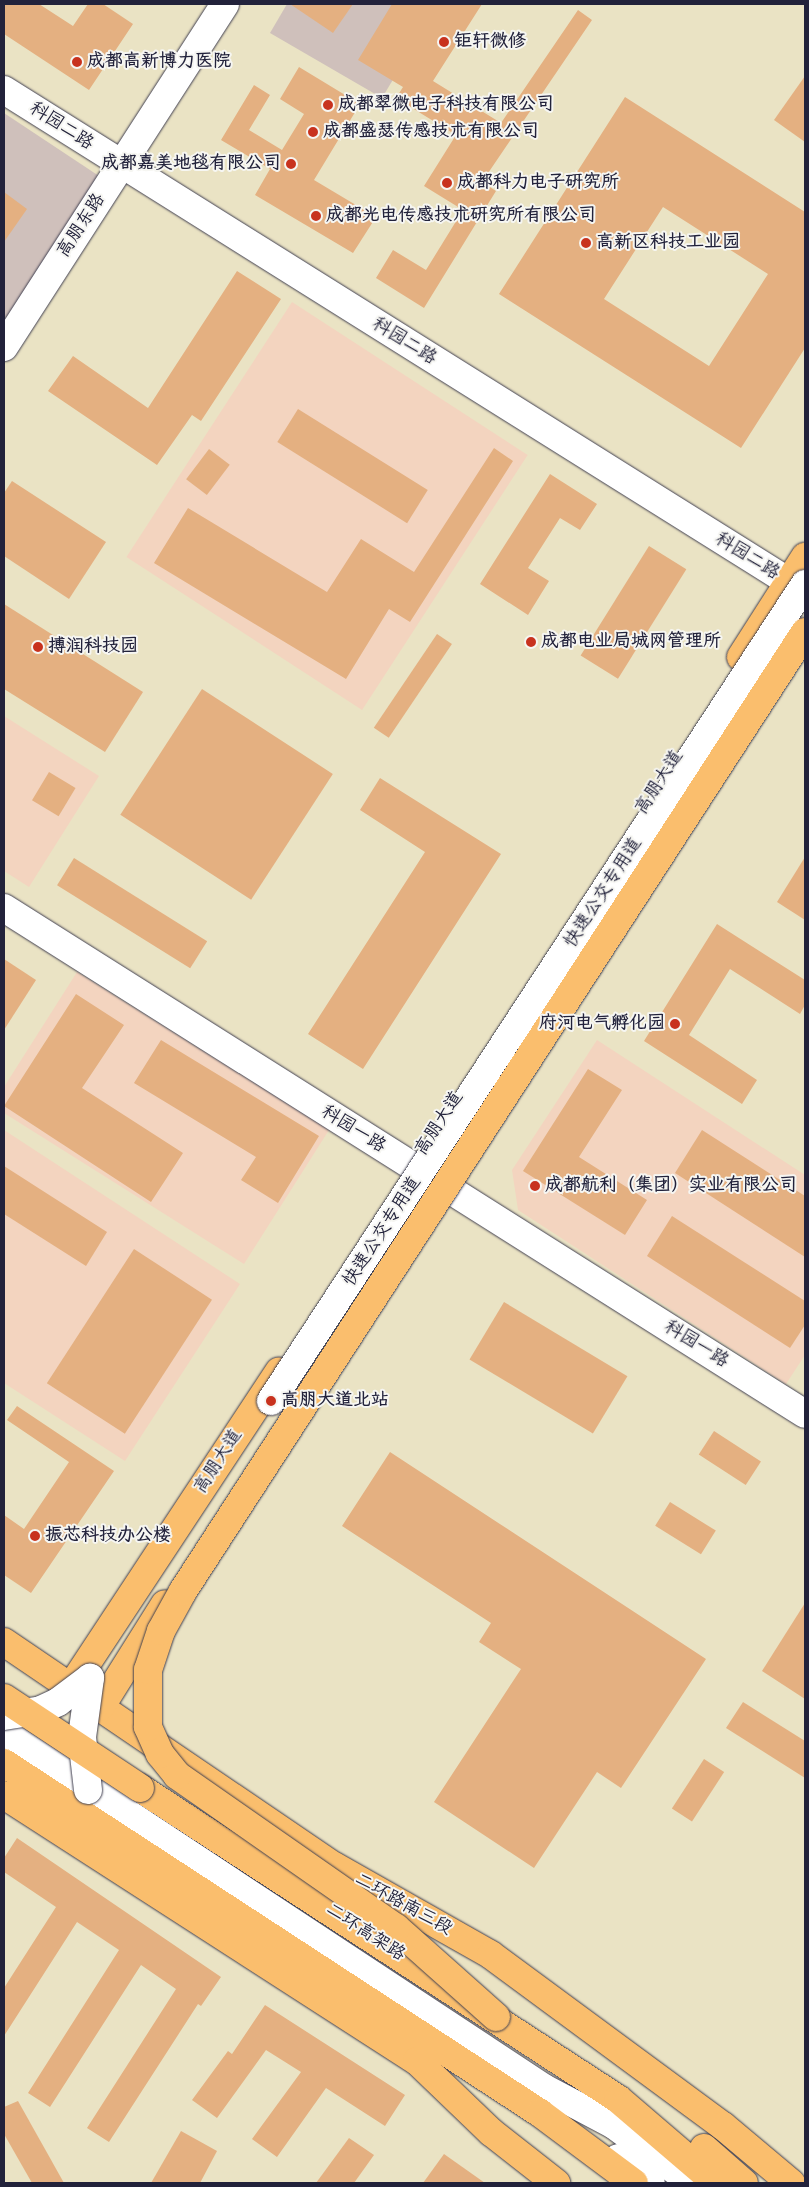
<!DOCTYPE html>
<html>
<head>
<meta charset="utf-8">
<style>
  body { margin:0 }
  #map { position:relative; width:809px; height:2187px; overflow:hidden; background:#eae3c4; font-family:"Indie Flower","LXGW WenKai TC",sans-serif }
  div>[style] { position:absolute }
  .built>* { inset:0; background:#f3d4bf; transform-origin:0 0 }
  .industrial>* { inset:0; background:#cfc0bb }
  .building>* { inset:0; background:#e4b081; transform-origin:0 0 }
  .roads { filter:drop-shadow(0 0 1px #403f50) drop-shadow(0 0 1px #403f50) }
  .minor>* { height:28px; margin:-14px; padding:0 14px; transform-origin:14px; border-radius:14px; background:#fff }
  .major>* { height:28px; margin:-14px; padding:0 14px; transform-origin:14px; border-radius:14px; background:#fabe6d }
  .highway>* { height:28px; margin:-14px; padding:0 14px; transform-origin:14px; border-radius:14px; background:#fabe6d }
  .bridges { filter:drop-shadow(0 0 1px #403f50) drop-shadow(0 0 1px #403f50) }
  .minor-bridge>* { height:28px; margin:-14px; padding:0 14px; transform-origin:14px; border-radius:14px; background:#fff }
  .highway-bridge>* { height:28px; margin:-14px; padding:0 14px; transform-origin:14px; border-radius:14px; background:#fabe6d }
  .dots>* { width:14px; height:14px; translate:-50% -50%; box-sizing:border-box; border:2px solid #f6f6f2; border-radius:50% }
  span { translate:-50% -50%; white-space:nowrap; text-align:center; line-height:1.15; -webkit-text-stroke:4px #f6f6f2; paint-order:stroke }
  .poi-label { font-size:18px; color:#22223b; font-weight:700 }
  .left { translate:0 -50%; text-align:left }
  .right { translate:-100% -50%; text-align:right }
  .street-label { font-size:18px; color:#22223b }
  .frame { position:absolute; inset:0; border:5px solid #22223b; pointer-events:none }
</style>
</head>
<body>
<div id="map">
  <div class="built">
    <i style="left:292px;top:302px;width:281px;height:304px;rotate:33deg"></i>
    <i style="clip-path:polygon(4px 716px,99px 776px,29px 887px,4px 871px)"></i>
    <i style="clip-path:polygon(77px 972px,329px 1130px,244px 1264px,4px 1113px,4px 1087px)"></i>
    <i style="clip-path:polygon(597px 1040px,805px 1175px,805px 1355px,786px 1384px,518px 1210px,512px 1170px)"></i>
    <i style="clip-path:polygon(4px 1130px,240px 1284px,125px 1461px,4px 1383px)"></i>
  </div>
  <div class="industrial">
    <i style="clip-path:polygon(287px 4px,438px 4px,382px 98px,270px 33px)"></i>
    <i style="clip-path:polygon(4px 113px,99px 176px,4px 321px)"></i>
  </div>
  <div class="building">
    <i style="clip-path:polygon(4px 4px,39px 4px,73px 26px,88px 4px,103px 4px,133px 24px,89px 90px,4px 34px)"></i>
    <i style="clip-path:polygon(290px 4px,353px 4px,333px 33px)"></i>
    <i style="clip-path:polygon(392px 4px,482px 4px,433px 81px,501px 123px,578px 10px,592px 20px,482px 182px,496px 191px,424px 308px,376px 278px,393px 250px,426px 270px,463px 210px,424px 186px,456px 135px,396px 98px,403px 87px,358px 60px)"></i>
    <i style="clip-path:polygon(299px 67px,360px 104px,314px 180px,376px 217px,353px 253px,255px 195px,270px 169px,221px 140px,254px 85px,270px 95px,249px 130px,282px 150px,304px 114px,280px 99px)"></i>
    <i style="clip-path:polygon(805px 76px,805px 142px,774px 120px)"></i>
    <i style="clip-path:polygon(evenodd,625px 97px,805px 212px,805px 348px,741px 448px,499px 294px,625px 97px,663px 207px,768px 274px,709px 366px,604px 299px,663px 207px)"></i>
    <i style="clip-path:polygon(4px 192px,27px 209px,4px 242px)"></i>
    <i style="clip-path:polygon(237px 271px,281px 299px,201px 421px,192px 415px,157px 465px,48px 391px,73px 356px,148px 408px)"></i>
    <i style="left:298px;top:409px;width:153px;height:39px;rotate:32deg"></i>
    <i style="clip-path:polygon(494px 448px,513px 461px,410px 622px,389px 609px,346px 679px,154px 563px,188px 508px,327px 592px,361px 539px,414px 572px)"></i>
    <i style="left:209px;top:449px;width:26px;height:38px;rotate:37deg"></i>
    <i style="clip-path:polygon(550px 474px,597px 504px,580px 530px,560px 518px,528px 568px,549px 581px,528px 615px,480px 584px)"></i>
    <i style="clip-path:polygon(12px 481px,106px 542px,69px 599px,4px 556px,4px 493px)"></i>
    <i style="left:649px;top:546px;width:44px;height:129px;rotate:32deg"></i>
    <i style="clip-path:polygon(4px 604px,143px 692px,105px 752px,4px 689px)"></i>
    <i style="left:437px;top:634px;width:18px;height:113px;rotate:34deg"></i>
    <i style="left:202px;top:689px;width:156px;height:150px;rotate:33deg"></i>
    <i style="left:49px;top:772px;width:31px;height:33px;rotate:31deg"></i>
    <i style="clip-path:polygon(380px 778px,501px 854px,363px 1069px,308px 1034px,425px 852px,360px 810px)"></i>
    <i style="clip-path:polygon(805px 857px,805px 920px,777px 902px)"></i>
    <i style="left:74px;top:858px;width:157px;height:32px;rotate:32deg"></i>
    <i style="clip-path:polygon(717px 924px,805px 980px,805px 1005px,800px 1014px,730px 969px,689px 1035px,757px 1080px,742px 1104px,644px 1041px)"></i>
    <i style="clip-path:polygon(4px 959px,36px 980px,4px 1030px)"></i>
    <i style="clip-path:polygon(76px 994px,124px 1025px,82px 1088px,183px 1153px,151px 1202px,4px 1106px)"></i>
    <i style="clip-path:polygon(161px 1040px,319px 1136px,278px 1203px,241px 1180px,256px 1157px,134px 1083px)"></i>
    <i style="clip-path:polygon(588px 1069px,622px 1090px,579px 1157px,647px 1200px,625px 1235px,523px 1171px)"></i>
    <i style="clip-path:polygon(702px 1130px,805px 1196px,805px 1257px,675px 1173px)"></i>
    <i style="clip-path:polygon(4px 1166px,107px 1232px,86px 1266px,4px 1214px)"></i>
    <i style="clip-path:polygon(672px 1216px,805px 1301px,805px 1325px,790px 1348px,647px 1256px)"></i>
    <i style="left:134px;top:1249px;width:93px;height:160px;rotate:33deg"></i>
    <i style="left:504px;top:1302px;width:144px;height:67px;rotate:31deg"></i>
    <i style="clip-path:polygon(17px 1406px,114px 1471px,31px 1593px,4px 1575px,4px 1515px,24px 1529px,69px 1462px,7px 1420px)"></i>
    <i style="left:714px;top:1431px;width:56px;height:28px;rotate:33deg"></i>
    <i style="clip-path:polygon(390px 1452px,706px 1659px,621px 1788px,597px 1772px,534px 1868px,434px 1802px,521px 1669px,479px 1642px,491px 1623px,342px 1526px)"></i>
    <i style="left:670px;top:1502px;width:54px;height:28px;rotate:32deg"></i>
    <i style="clip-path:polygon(805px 1603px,805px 1699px,762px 1671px)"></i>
    <i style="clip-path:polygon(743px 1702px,805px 1741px,805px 1778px,726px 1728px)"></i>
    <i style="left:704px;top:1759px;width:24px;height:59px;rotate:33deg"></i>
    <i style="clip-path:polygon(17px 1838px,221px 1977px,201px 2006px,198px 2004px,109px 2142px,87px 2128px,176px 1989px,141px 1965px,50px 2107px,28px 2093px,119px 1950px,77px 1922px,4px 2036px,4px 1988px,56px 1907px,4px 1872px,4px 1858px)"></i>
    <i style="clip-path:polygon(265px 2005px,405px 2095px,385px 2126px,326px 2088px,277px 2157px,252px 2139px,301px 2072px,266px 2050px,217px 2118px,192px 2100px,228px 2051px,232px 2054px)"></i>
    <i style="clip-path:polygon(18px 2101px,64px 2183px,32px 2183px,4px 2134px,4px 2107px)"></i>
    <i style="clip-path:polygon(181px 2131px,217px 2151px,200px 2183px,151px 2183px)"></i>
    <i style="clip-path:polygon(349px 2138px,374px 2155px,354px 2183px,316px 2183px)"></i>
    <i style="clip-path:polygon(444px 2154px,485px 2183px,423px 2183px)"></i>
  </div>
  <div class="roads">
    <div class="minor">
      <i style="left:4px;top:90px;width:945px;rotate:32.08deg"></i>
      <i style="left:4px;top:347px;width:408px;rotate:-57.2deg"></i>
      <i style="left:4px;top:908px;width:947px;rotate:32.28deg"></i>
      <i style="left:4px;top:1732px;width:647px;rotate:33.4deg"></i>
      <i style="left:544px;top:2088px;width:79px;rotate:27.9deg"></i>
      <i style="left:614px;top:2125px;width:97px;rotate:36.6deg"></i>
      <i style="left:618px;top:2158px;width:41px;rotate:37.1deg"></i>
    </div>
    <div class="major">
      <i style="left:741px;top:657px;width:119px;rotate:-57.4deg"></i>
      <i style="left:410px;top:1217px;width:122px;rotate:-57.3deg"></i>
      <i style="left:4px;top:1642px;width:399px;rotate:34.2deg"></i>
      <i style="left:334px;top:1866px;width:180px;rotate:29.5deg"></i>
      <i style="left:491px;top:1955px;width:288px;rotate:36.4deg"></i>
      <i style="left:723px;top:2126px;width:89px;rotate:40deg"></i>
      <i style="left:71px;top:1687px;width:378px;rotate:-56.6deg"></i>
      <i style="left:101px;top:1706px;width:120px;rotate:-57.9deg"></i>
      <i style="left:4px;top:1795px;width:491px;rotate:32.8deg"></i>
      <i style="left:417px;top:2061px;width:103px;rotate:43.8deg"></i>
      <i style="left:491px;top:2132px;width:83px;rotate:38.1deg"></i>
    </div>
    <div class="highway">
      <i style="left:4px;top:1763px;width:640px;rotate:33.14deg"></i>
      <i style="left:540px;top:2113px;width:117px;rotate:36.7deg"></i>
      <i style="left:140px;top:1788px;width:570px;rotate:33.05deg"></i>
      <i style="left:618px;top:2099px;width:129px;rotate:40.6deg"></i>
      <i style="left:704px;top:2148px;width:53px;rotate:41.2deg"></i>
    </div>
  </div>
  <div class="bridges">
    <div class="minor-bridge">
      <i style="left:271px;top:1401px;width:976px;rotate:-56.83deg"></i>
      <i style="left:4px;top:1716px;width:37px;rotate:-9deg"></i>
      <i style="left:41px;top:1710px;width:19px;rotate:-25deg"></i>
      <i style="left:58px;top:1702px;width:40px;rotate:-37deg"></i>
      <i style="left:88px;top:1790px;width:53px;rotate:-96.5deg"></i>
      <i style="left:82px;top:1737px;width:60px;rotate:-82.3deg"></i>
    </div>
    <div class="highway-bridge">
      <i style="left:4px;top:1698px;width:163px;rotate:33.5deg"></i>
      <i style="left:496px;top:2017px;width:134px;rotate:-138.3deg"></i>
      <i style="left:396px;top:1928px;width:267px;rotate:-145.1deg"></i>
      <i style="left:177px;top:1775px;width:27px;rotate:-129deg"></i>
      <i style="left:160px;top:1754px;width:30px;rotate:-114deg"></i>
      <i style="left:148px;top:1727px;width:57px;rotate:-90deg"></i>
      <i style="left:148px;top:1670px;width:41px;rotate:-71.6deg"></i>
      <i style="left:161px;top:1631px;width:46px;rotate:-61.2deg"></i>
      <i style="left:183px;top:1591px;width:1143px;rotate:-57.03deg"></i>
    </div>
  </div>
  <div class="dots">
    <i style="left:444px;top:42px;background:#c8321e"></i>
    <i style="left:77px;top:62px;background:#c8321e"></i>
    <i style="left:328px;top:105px;background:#c8321e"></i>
    <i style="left:313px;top:132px;background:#c8321e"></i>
    <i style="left:291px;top:164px;background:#c8321e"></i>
    <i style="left:447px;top:183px;background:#c8321e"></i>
    <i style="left:316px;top:216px;background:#c8321e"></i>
    <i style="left:586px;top:243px;background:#c8321e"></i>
    <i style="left:531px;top:642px;background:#c8321e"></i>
    <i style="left:38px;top:647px;background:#c8321e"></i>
    <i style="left:675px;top:1024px;background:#c8321e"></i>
    <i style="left:535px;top:1186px;background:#c8321e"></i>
    <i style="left:271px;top:1401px;background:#c8321e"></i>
    <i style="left:35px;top:1536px;background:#c8321e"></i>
  </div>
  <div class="poi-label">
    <span class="left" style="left:454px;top:42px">钜轩微修</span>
    <span class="left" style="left:87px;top:62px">成都高新博力医院</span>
    <span class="left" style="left:338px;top:105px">成都翠微电子科技有限公司</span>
    <span class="left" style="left:323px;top:132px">成都盛瑟传感技术有限公司</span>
    <span class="right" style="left:281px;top:164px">成都嘉美地毯有限公司</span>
    <span class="left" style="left:457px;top:183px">成都科力电子研究所</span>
    <span class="left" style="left:326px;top:216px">成都光电传感技术研究所有限公司</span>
    <span class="left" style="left:596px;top:243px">高新区科技工业园</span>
    <span class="left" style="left:541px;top:642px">成都电业局城网管理所</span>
    <span class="left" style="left:48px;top:647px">搏润科技园</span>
    <span class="right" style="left:665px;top:1024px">府河电气孵化园</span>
    <span class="left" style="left:545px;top:1186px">成都航利（集团）实业有限公司</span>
    <span class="left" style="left:281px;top:1401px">高朋大道北站</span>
    <span class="left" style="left:45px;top:1536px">振芯科技办公楼</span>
  </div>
  <div class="street-label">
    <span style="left:61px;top:127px;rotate:33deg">科园二路</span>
    <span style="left:82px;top:226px;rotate:-57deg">高朋东路</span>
    <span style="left:404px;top:342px;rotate:32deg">科园二路</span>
    <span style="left:747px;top:557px;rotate:32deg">科园二路</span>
    <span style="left:660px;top:783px;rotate:-57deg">高朋大道</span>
    <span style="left:604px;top:893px;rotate:-57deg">快速公交专用道</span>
    <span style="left:440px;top:1124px;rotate:-57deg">高朋大道</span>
    <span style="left:353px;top:1130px;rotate:32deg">科园一路</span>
    <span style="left:383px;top:1232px;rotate:-57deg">快速公交专用道</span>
    <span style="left:696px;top:1345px;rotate:32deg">科园一路</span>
    <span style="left:219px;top:1462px;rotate:-57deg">高朋大道</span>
    <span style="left:403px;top:1905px;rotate:29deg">二环路南三段</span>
    <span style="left:365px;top:1933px;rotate:33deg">二环高架路</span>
  </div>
  <div class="frame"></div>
</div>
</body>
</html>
